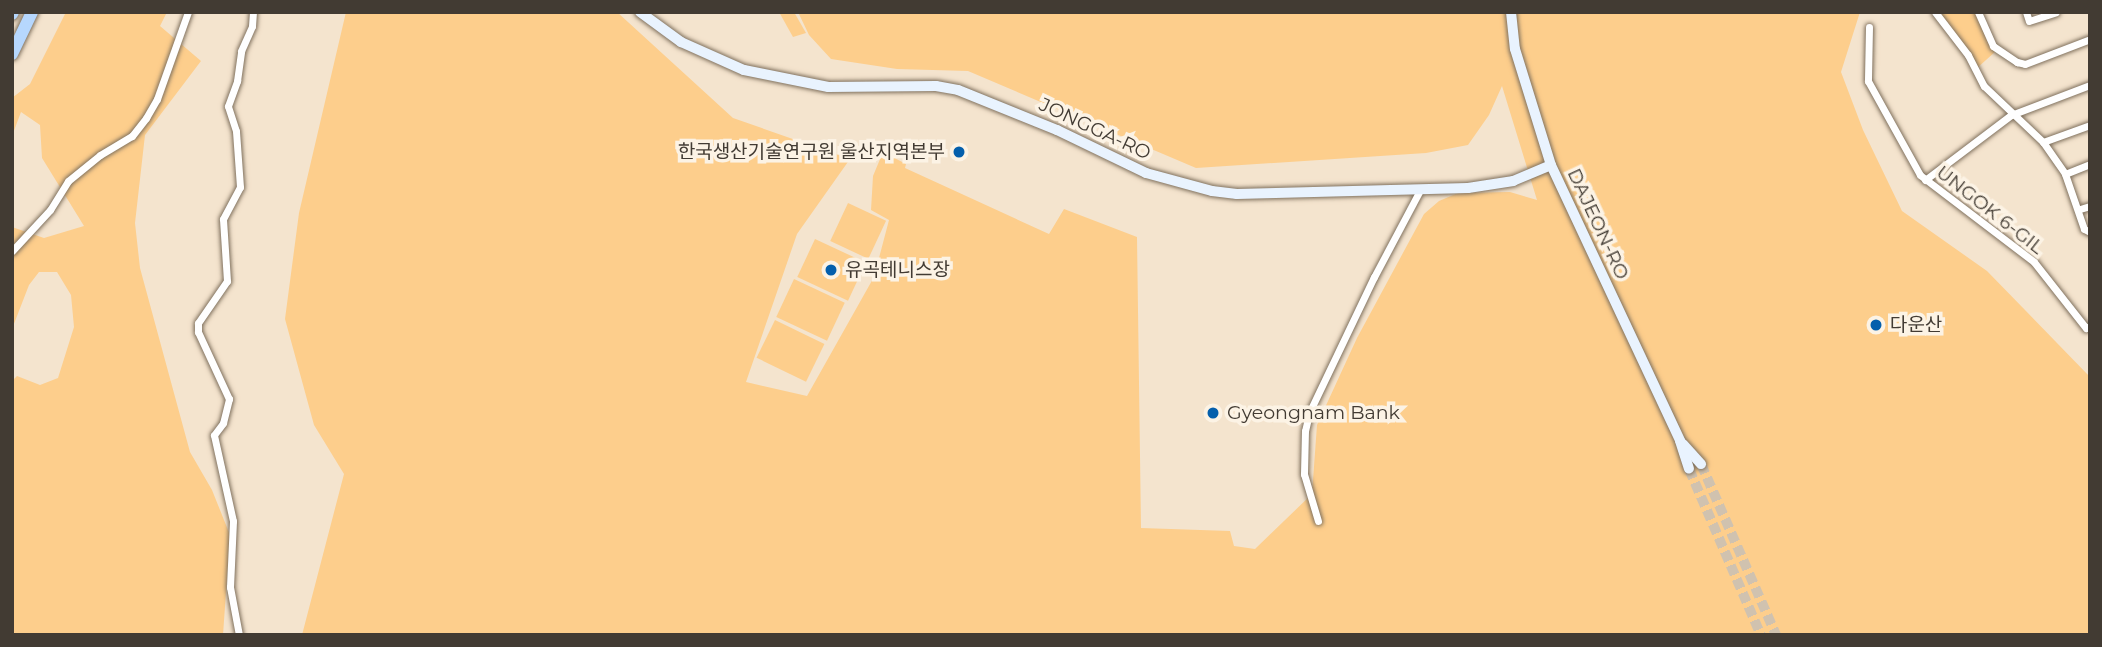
<!DOCTYPE html>
<html>
<head>
<meta charset="utf-8">
<style>
  body { margin:0 }
  #map { position:relative; width:2102px; height:647px; overflow:hidden; background:#f4e4ce; font-family:Montserrat,"Noto Sans KR",sans-serif }
  div>[style] { position:absolute }
  .green>* { inset:0; background:#fdce8c; transform-origin:0 0 }
  .secondary-tunnel>* { height:10px; margin-top:-5px; transform-origin:0; background:repeating-linear-gradient(90deg,#d0c2af 0 10px,transparent 0 15px) }
  .roads { filter:drop-shadow(0 0 2px #80715e) drop-shadow(0 0 2px #80715e) }
  .street>* { height:7px; margin:-3.5px; padding:0 3.5px; transform-origin:3.5px; border-radius:3.5px; background:#fff }
  .secondary>* { height:10px; margin:-5px; padding:0 5px; transform-origin:5px; border-radius:5px; background:#e9f3fe }
  .highway>* { height:12px; margin:-6px; padding:0 6px; transform-origin:6px; border-radius:6px; background:#b6d7fd }
  .dots>* { width:19px; height:19px; translate:-50% -50%; box-sizing:border-box; border:4px solid #fcf3e5; border-radius:50% }
  span { translate:-50% -50%; white-space:nowrap; text-align:center; line-height:1.15; -webkit-text-stroke:7px #fcf3e5; paint-order:stroke }
  .street-label { font-size:19px; color:#423b33 }
  .poi-label { font-size:19px; color:#423b33 }
  .right { translate:-100% -50%; text-align:right }
  .left { translate:0 -50%; text-align:left }
  .frame { position:absolute; inset:0; border:14px solid #423b33; pointer-events:none }
</style>
</head>
<body>
<div id="map">
  <div class="green">
    <i style="clip-path:polygon(66px 12px,167px 12px,160px 26px,201px 61px,145px 135px,135px 223px,140px 268px,190px 452px,212px 490px,230px 535px,223px 635px,12px 635px,12px 381px,17px 376px,40px 385px,58px 378px,74px 327px,71px 295px,57px 272px,39px 272px,29px 285px,12px 329px,12px 227px,44px 238px,84px 226px,42px 158px,40px 125px,21px 112px,12px 136px,12px 98px,30px 84px)"></i>
    <i style="clip-path:polygon(346px 12px,617px 12px,733px 118px,850px 159px,797px 234px,746px 382px,807px 396px,874px 277px,889px 220px,871px 210px,873px 176px,883px 152px,906px 164px,905px 168px,1049px 234px,1064px 209px,1137px 237px,1141px 528px,1230px 531px,1234px 546px,1255px 549px,1312px 494px,1317px 425px,1357px 338px,1424px 214px,1439px 201px,1458px 193px,1510px 192px,1537px 200px,1502px 86px,1489px 115px,1468px 145px,1426px 153px,1196px 168px,968px 71px,897px 69px,831px 59px,809px 35px,798px 12px,1860px 12px,1841px 72px,1863px 130px,1902px 211px,1987px 271px,2090px 377px,2090px 635px,302px 635px,344px 474px,314px 425px,285px 319px,299px 213px)"></i>
    <i style="clip-path:polygon(779px 12px,794px 12px,806px 33px,793px 37px)"></i>
    <i style="clip-path:polygon(1937px 12px,1976px 12px,1988px 43px,1996px 51px,1976px 69px)"></i>
    <i style="left:848px;top:203px;width:42px;height:42px;rotate:25deg"></i>
    <i style="left:815px;top:239px;width:56px;height:42px;rotate:25deg"></i>
    <i style="left:794px;top:279px;width:56px;height:42px;rotate:25deg"></i>
    <i style="left:775px;top:320px;width:55px;height:42px;rotate:26deg"></i>
  </div>
  <div class="secondary-tunnel">
    <i style="left:1701px;top:464px;width:187px;rotate:66.3deg"></i>
    <i style="left:1689px;top:469px;width:181px;rotate:66.6deg"></i>
  </div>
  <div class="roads">
    <div class="street">
      <i style="left:1935px;top:12px;width:54px;rotate:52.5deg"></i>
      <i style="left:1968px;top:55px;width:35px;rotate:63deg"></i>
      <i style="left:1984px;top:86px;width:81px;rotate:43.5deg"></i>
      <i style="left:2043px;top:142px;width:39px;rotate:55deg"></i>
      <i style="left:2065px;top:174px;width:58px;rotate:70.9deg"></i>
      <i style="left:2084px;top:229px;width:7px;rotate:27deg"></i>
      <i style="left:1978px;top:12px;width:37px;rotate:66deg"></i>
      <i style="left:1993px;top:46px;width:29px;rotate:34deg"></i>
      <i style="left:2017px;top:62px;width:8px;rotate:14deg"></i>
      <i style="left:2025px;top:64px;width:70px;rotate:-21deg"></i>
      <i style="left:2026px;top:12px;width:9px;rotate:72deg"></i>
      <i style="left:2029px;top:21px;width:28px;rotate:-18deg"></i>
      <i style="left:1869px;top:27px;width:54px;rotate:91.1deg"></i>
      <i style="left:1868px;top:81px;width:107px;rotate:61deg"></i>
      <i style="left:1920px;top:175px;width:143px;rotate:37.3deg"></i>
      <i style="left:2034px;top:262px;width:84px;rotate:51.8deg"></i>
      <i style="left:2086px;top:328px;width:4px;rotate:-27deg"></i>
      <i style="left:2043px;top:142px;width:50px;rotate:-19.9deg"></i>
      <i style="left:2065px;top:174px;width:27px;rotate:-22deg"></i>
      <i style="left:1925px;top:180px;width:108px;rotate:-37.1deg"></i>
      <i style="left:2011px;top:115px;width:85px;rotate:-20.8deg"></i>
      <i style="left:2080px;top:209px;width:10px;rotate:-17deg"></i>
      <i style="left:12px;top:251px;width:56px;rotate:-47.2deg"></i>
      <i style="left:50px;top:210px;width:34px;rotate:-58deg"></i>
      <i style="left:68px;top:181px;width:41px;rotate:-39.1deg"></i>
      <i style="left:100px;top:155px;width:37px;rotate:-31deg"></i>
      <i style="left:132px;top:136px;width:23px;rotate:-52deg"></i>
      <i style="left:146px;top:118px;width:22px;rotate:-60deg"></i>
      <i style="left:157px;top:99px;width:92px;rotate:-70.4deg"></i>
      <i style="left:1318px;top:521px;width:49px;rotate:-106.6deg"></i>
      <i style="left:1304px;top:474px;width:43px;rotate:-88.7deg"></i>
      <i style="left:1305px;top:431px;width:18px;rotate:-77deg"></i>
      <i style="left:1309px;top:413px;width:151px;rotate:-64.5deg"></i>
      <i style="left:1374px;top:277px;width:98px;rotate:-62.1deg"></i>
      <i style="left:239px;top:635px;width:49px;rotate:-100.6deg"></i>
      <i style="left:230px;top:587px;width:66px;rotate:-87.4deg"></i>
      <i style="left:233px;top:521px;width:88px;rotate:-102.5deg"></i>
      <i style="left:214px;top:435px;width:15px;rotate:-53deg"></i>
      <i style="left:223px;top:423px;width:25px;rotate:-76deg"></i>
      <i style="left:229px;top:399px;width:74px;rotate:-114.8deg"></i>
      <i style="left:198px;top:332px;width:9px;rotate:-90deg"></i>
      <i style="left:198px;top:323px;width:51px;rotate:-55.4deg"></i>
      <i style="left:227px;top:281px;width:62px;rotate:-93.7deg"></i>
      <i style="left:223px;top:219px;width:36px;rotate:-62deg"></i>
      <i style="left:240px;top:187px;width:56px;rotate:-94.1deg"></i>
      <i style="left:236px;top:131px;width:26px;rotate:-108deg"></i>
      <i style="left:228px;top:106px;width:27px;rotate:-70deg"></i>
      <i style="left:237px;top:81px;width:30px;rotate:-82deg"></i>
      <i style="left:241px;top:51px;width:27px;rotate:-66deg"></i>
      <i style="left:252px;top:26px;width:14px;rotate:-86deg"></i>
    </div>
    <div class="secondary">
      <i style="left:640px;top:12px;width:51px;rotate:36.2deg"></i>
      <i style="left:681px;top:42px;width:69px;rotate:24deg"></i>
      <i style="left:744px;top:70px;width:86px;rotate:11.4deg"></i>
      <i style="left:828px;top:87px;width:108px;rotate:-0.5deg"></i>
      <i style="left:936px;top:86px;width:22px;rotate:10deg"></i>
      <i style="left:958px;top:90px;width:107px;rotate:22deg"></i>
      <i style="left:1057px;top:130px;width:99px;rotate:25.8deg"></i>
      <i style="left:1146px;top:173px;width:68px;rotate:15.3deg"></i>
      <i style="left:1212px;top:191px;width:25px;rotate:7deg"></i>
      <i style="left:1237px;top:194px;width:231px;rotate:-1.5deg"></i>
      <i style="left:1468px;top:188px;width:46px;rotate:-8.8deg"></i>
      <i style="left:1513px;top:181px;width:41px;rotate:-22.8deg"></i>
      <i style="left:1511px;top:12px;width:37px;rotate:84deg"></i>
      <i style="left:1515px;top:49px;width:121px;rotate:72.8deg"></i>
      <i style="left:1551px;top:165px;width:305px;rotate:64.9deg"></i>
      <i style="left:1680px;top:441px;width:29px;rotate:72deg"></i>
      <i style="left:1683px;top:444px;width:27px;rotate:48deg"></i>
    </div>
    <div class="highway">
      <i style="left:12px;top:14px;width:2px;rotate:-63deg"></i>
      <i style="left:12px;top:54px;width:47px;rotate:-64.5deg"></i>
    </div>
  </div>
  <div class="dots">
    <i style="left:959px;top:152px;background:#045fac"></i>
    <i style="left:831px;top:270px;background:#045fac"></i>
    <i style="left:1876px;top:325px;background:#045fac"></i>
    <i style="left:1213px;top:413px;background:#045fac"></i>
  </div>
  <div class="street-label">
    <span style="left:1095px;top:129px;rotate:25deg">JONGGA-RO</span>
    <span style="left:1990px;top:210px;rotate:38deg">UNGOK 6-GIL</span>
    <span style="left:1598px;top:224px;rotate:65deg">DAJEON-RO</span>
  </div>
  <div class="poi-label">
    <span class="right" style="left:945px;top:152px">한국생산기술연구원 울산지역본부</span>
    <span class="left" style="left:845px;top:270px">유곡테니스장</span>
    <span class="left" style="left:1890px;top:325px">다운산</span>
    <span class="left" style="left:1227px;top:413px">Gyeongnam Bank</span>
  </div>
  <div class="frame"></div>
</div>
</body>
</html>
